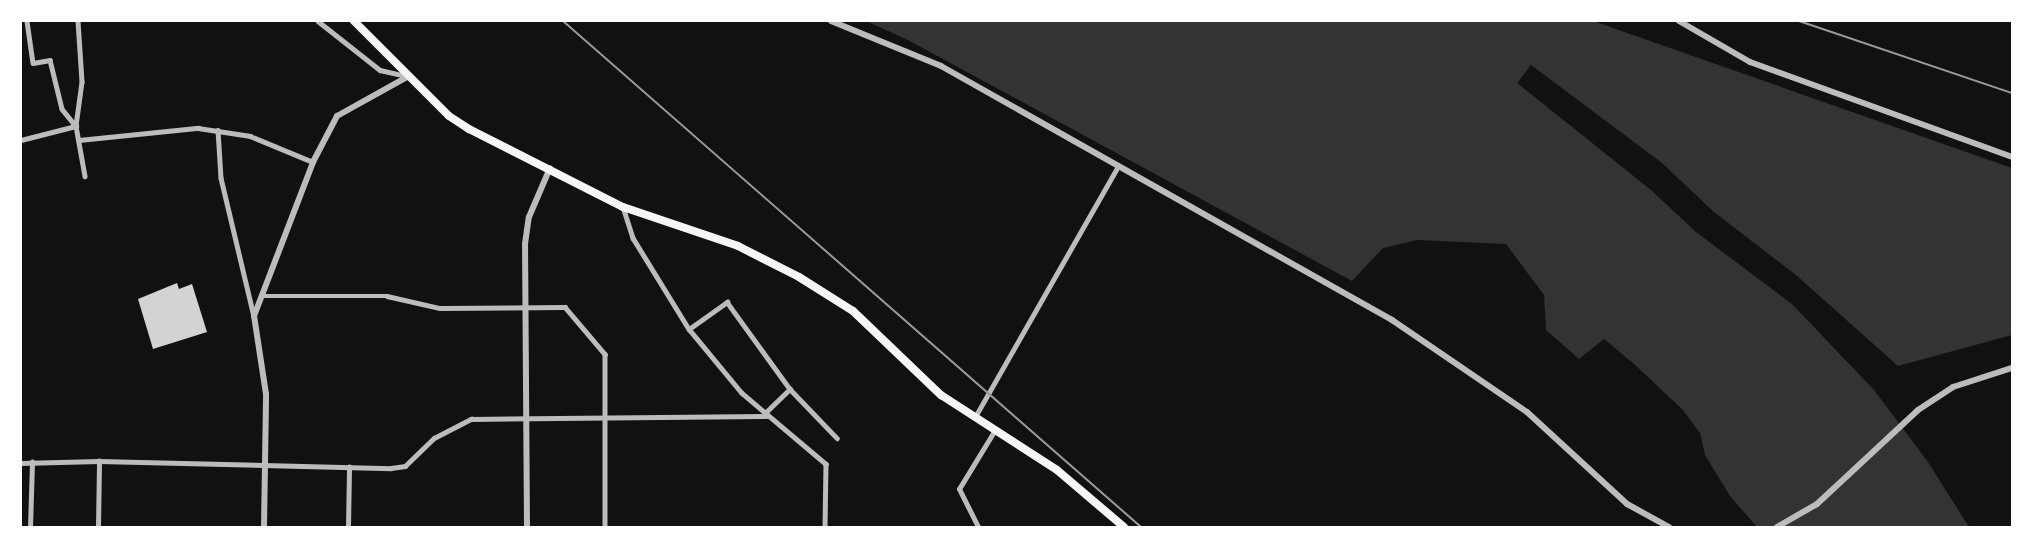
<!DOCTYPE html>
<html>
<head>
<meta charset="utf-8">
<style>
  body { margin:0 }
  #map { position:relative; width:2033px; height:548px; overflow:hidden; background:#111; font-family:Quicksand,sans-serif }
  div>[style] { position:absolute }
  .water>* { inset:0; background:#333 }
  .building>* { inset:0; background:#d3d3d3 }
  .minor>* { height:4.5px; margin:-2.25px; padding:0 2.25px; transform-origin:2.25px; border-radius:2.25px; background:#bcbcbc }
  .tertiary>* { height:6px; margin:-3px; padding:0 3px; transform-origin:3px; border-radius:3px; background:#bcbcbc }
  .primary>* { height:8px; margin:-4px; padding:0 4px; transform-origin:4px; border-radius:4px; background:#f5f5f5 }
  .rail>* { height:2px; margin:-1px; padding:0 1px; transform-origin:1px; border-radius:1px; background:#9a9a9a }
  span { translate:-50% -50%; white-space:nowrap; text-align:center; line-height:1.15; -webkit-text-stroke:4.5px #fff; paint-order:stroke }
  .frame { position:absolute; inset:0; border:22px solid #fff; pointer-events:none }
</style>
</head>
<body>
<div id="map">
  <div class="water">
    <i style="clip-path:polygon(866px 21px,1593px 21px,2012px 168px,2012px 335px,1898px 366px,1796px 275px,1714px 212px,1662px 163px,1531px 65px,1517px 83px,1651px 190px,1696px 232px,1792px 304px,1874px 390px,1928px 462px,1969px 527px,1757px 527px,1730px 496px,1705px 455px,1700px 433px,1682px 409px,1634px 364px,1604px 339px,1579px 359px,1546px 330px,1544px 295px,1506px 244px,1417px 240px,1383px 248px,1352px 281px,908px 40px)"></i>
  </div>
  <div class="building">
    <i style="clip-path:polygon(177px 283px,179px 289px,192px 284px,207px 332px,153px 349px,138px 299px)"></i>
  </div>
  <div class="minor">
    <i style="left:27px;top:21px;width:42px;rotate:81.9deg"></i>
    <i style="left:33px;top:63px;width:17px;rotate:-10deg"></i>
    <i style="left:50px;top:60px;width:50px;rotate:76.2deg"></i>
    <i style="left:62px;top:109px;width:22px;rotate:51deg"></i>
    <i style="left:78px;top:21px;width:61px;rotate:86.2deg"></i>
    <i style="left:82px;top:82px;width:44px;rotate:97.8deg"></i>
    <i style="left:76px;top:126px;width:51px;rotate:79.8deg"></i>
    <i style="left:318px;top:21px;width:79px;rotate:38.3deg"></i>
    <i style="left:380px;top:70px;width:27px;rotate:13deg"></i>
    <i style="left:218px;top:130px;width:48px;rotate:86.4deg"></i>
    <i style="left:221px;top:178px;width:142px;rotate:76.6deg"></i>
    <i style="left:21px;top:140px;width:57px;rotate:-14.3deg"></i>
    <i style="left:79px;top:140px;width:120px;rotate:-5.8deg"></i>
    <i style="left:198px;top:128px;width:53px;rotate:8.7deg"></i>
    <i style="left:250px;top:136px;width:68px;rotate:22.4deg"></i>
    <i style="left:623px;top:207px;width:33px;rotate:72deg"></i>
    <i style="left:633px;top:238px;width:107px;rotate:58.4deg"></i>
    <i style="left:689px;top:329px;width:83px;rotate:50.4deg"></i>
    <i style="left:742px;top:393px;width:110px;rotate:40.2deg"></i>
    <i style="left:826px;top:464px;width:63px;rotate:90.9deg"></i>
    <i style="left:261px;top:296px;width:126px"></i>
    <i style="left:387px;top:296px;width:54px;rotate:12.8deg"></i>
    <i style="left:440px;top:308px;width:125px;rotate:-0.5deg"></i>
    <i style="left:565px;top:307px;width:62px;rotate:49.6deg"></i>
    <i style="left:605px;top:354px;width:173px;rotate:90deg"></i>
    <i style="left:689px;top:329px;width:47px;rotate:-35.4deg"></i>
    <i style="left:727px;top:302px;width:107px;rotate:54.1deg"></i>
    <i style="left:790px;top:389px;width:68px;rotate:46.2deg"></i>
    <i style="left:764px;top:414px;width:36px;rotate:-44deg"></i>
    <i style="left:975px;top:417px;width:289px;rotate:-60.3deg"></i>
    <i style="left:21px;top:463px;width:78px;rotate:-1.5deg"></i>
    <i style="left:99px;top:461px;width:292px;rotate:1.4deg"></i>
    <i style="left:391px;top:468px;width:14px;rotate:-8deg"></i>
    <i style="left:405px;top:466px;width:40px;rotate:-44deg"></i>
    <i style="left:434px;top:438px;width:42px;rotate:-27.2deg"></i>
    <i style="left:471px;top:419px;width:295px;rotate:-0.6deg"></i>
    <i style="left:30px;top:527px;width:65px;rotate:-88.2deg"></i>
    <i style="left:98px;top:527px;width:66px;rotate:-89.1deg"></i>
    <i style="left:348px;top:527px;width:60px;rotate:-89deg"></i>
    <i style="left:978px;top:527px;width:42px;rotate:-116.6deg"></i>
    <i style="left:959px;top:489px;width:69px;rotate:-58.6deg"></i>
  </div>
  <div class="tertiary">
    <i style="left:831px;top:21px;width:119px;rotate:22.2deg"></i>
    <i style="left:941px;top:66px;width:518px;rotate:29.39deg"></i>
    <i style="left:1392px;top:320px;width:163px;rotate:34.3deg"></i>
    <i style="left:1527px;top:412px;width:136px;rotate:42.6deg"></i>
    <i style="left:1627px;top:504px;width:48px;rotate:28.7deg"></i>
    <i style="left:1679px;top:21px;width:82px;rotate:30deg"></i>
    <i style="left:1750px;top:62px;width:279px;rotate:19.9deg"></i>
    <i style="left:264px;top:527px;width:133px;rotate:-89.1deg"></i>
    <i style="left:266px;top:394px;width:79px;rotate:-98.7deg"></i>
    <i style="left:254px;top:316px;width:165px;rotate:-69deg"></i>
    <i style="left:313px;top:162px;width:52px;rotate:-62.4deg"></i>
    <i style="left:337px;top:116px;width:82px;rotate:-29.1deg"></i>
    <i style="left:527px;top:527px;width:283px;rotate:-90.4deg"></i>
    <i style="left:525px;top:244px;width:27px;rotate:-82deg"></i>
    <i style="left:529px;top:217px;width:53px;rotate:-66.8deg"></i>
    <i style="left:1777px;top:527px;width:46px;rotate:-29.9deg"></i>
    <i style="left:1817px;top:504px;width:138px;rotate:-42.9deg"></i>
    <i style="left:1918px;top:410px;width:42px;rotate:-33.3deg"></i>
    <i style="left:1953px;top:387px;width:62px;rotate:-17.9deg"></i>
  </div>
  <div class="primary">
    <i style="left:354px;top:21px;width:134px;rotate:45deg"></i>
    <i style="left:449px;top:116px;width:24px;rotate:33deg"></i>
    <i style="left:469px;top:129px;width:173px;rotate:26.9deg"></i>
    <i style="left:623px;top:207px;width:121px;rotate:18.7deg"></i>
    <i style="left:738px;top:246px;width:68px;rotate:26.9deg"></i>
    <i style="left:799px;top:277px;width:64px;rotate:32.2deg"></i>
    <i style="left:853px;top:311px;width:122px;rotate:43.7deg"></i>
    <i style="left:941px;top:395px;width:138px;rotate:32.9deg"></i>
    <i style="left:1057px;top:470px;width:88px;rotate:40.4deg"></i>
  </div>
  <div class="rail">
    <i style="left:563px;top:21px;width:768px;rotate:41.2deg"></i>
    <i style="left:1799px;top:21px;width:225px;rotate:18.7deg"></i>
  </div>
  <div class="frame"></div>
</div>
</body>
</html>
